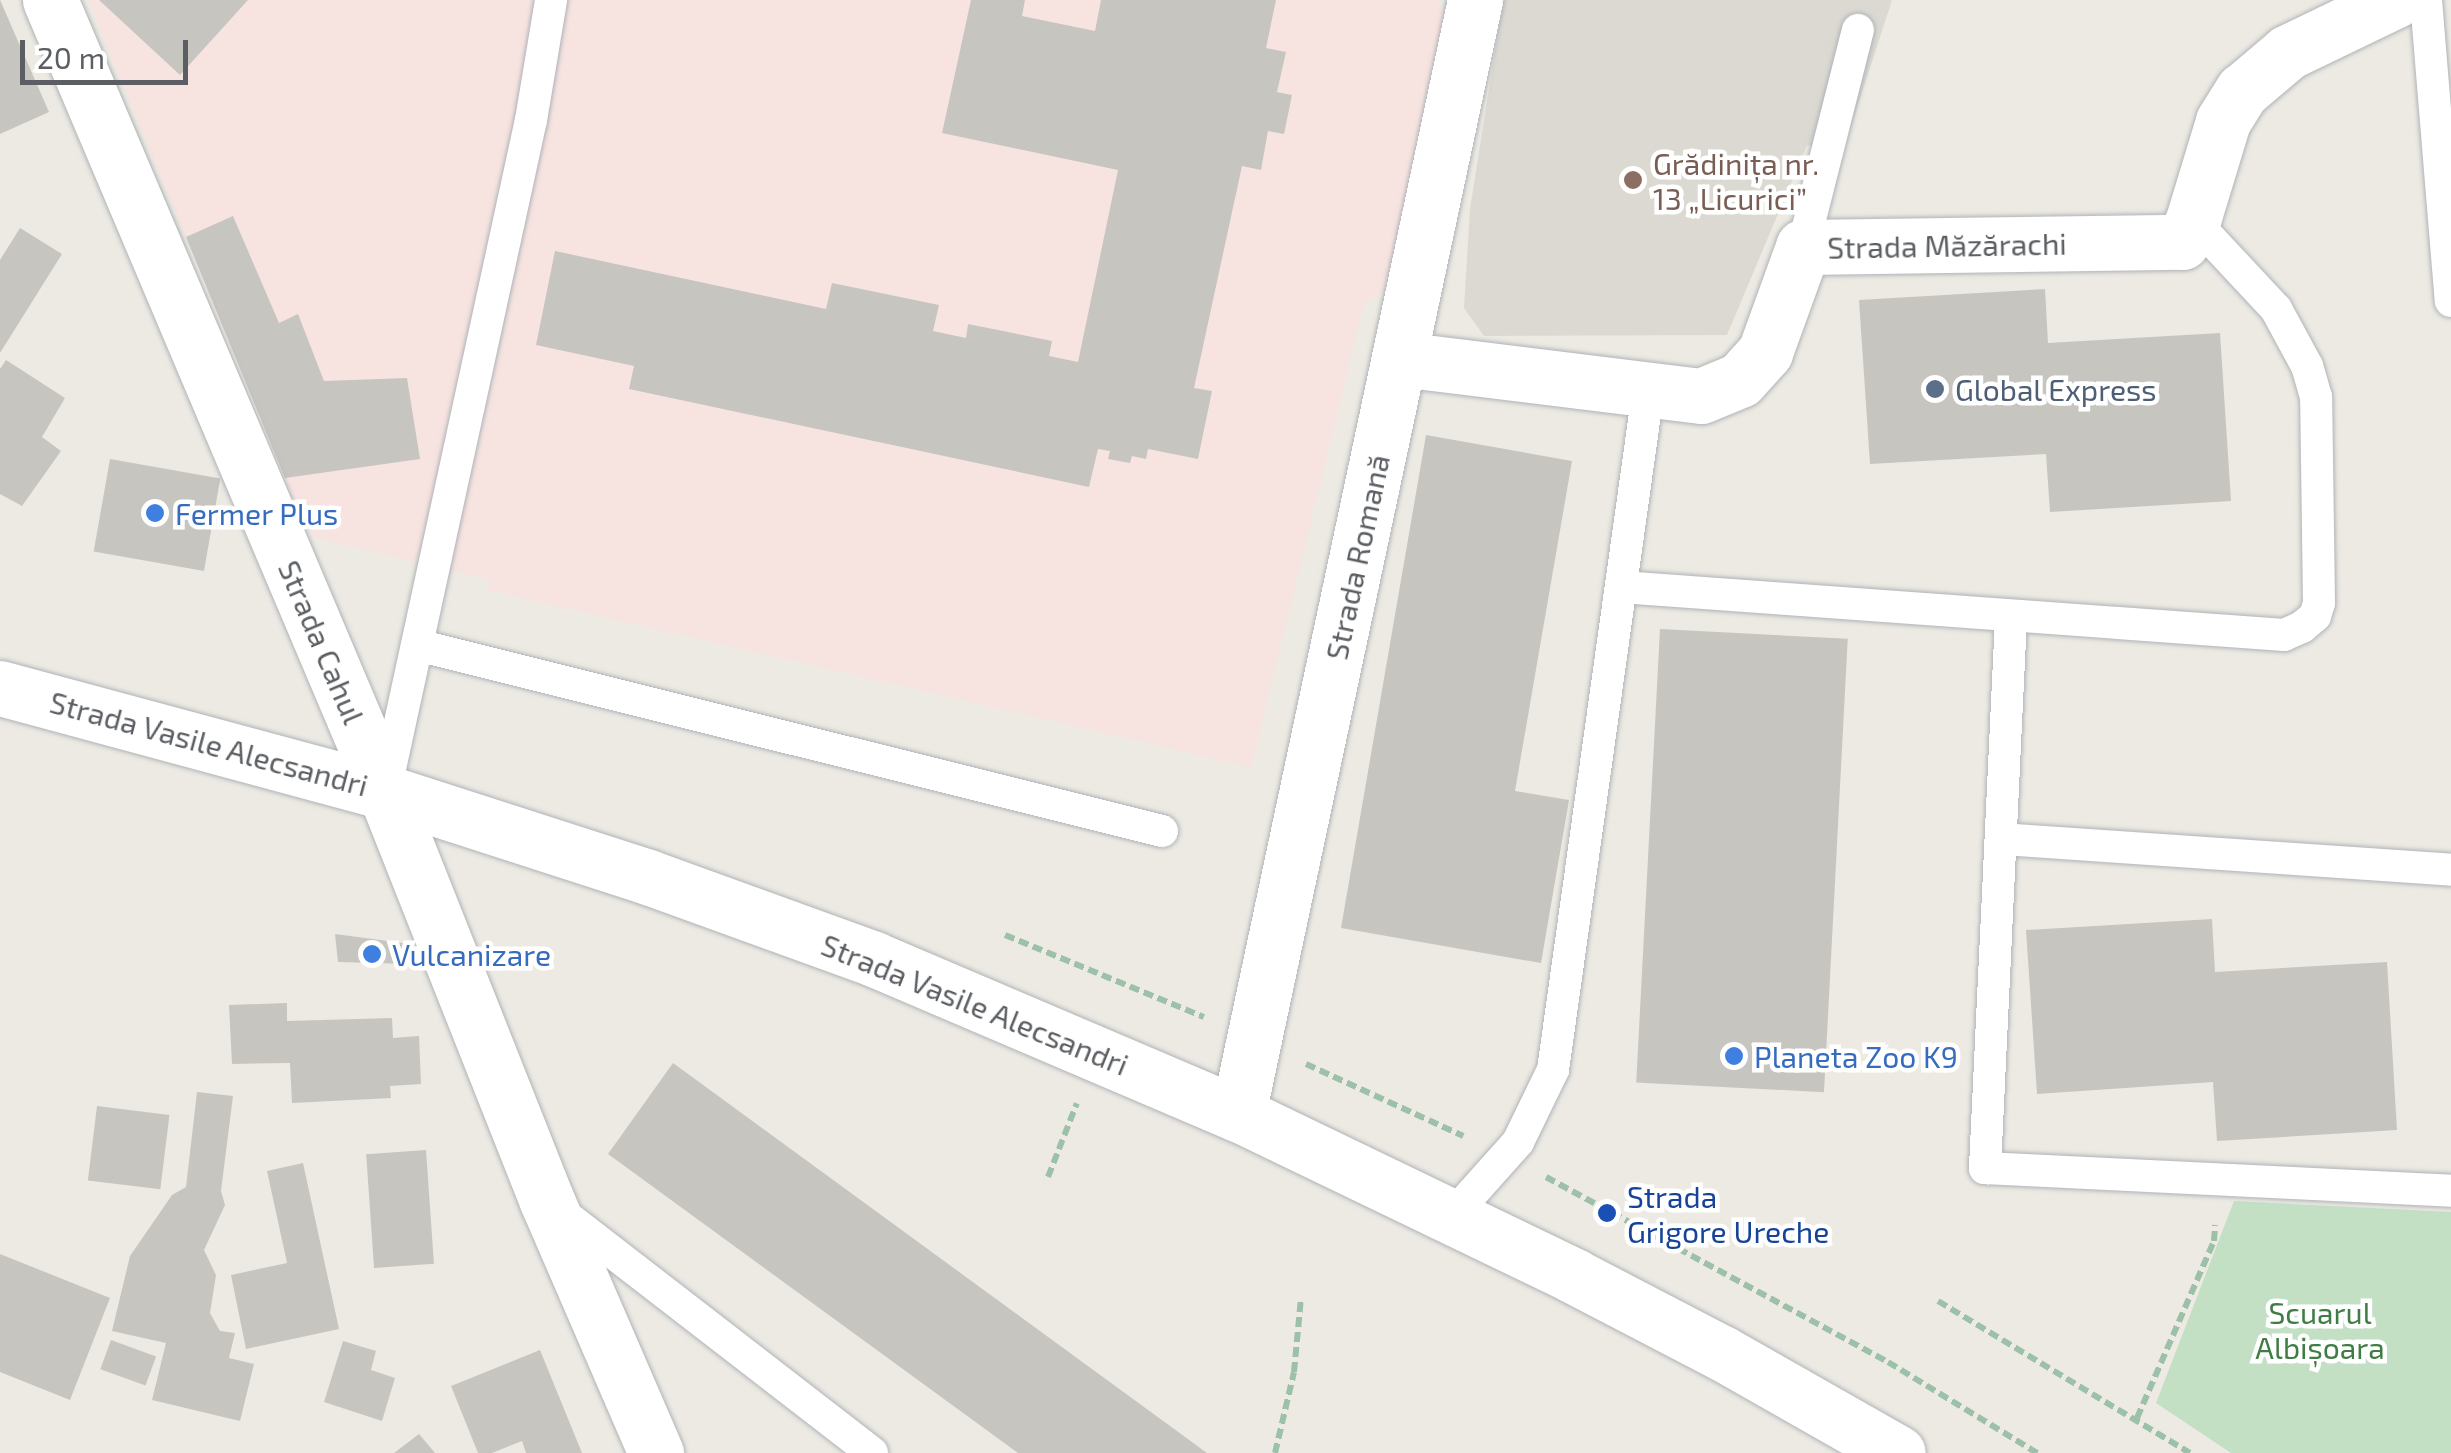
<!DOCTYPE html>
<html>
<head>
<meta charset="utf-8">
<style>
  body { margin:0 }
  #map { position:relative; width:2451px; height:1453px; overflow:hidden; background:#eceae3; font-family:"Exo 2",sans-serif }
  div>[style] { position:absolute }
  .education>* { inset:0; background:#dbd9d2 }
  .medical>* { inset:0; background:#f7e4e1 }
  .green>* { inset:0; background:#c3e0c4 }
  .building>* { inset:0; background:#c7c5c0; transform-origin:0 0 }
  .path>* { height:6px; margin-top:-3px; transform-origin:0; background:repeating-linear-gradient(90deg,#9dc0a9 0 10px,transparent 0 15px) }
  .roads { filter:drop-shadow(0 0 2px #b0b3b7) drop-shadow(0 0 2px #b0b3b7) }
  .service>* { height:32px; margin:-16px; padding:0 16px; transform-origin:16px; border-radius:16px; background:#fff }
  .minor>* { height:55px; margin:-27.5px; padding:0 27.5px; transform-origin:27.5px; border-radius:27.5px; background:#fff }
  .secondary>* { height:55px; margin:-27.5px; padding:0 27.5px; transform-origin:27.5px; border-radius:27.5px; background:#fff }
  .dots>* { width:28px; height:28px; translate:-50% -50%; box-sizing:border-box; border:5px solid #fff; border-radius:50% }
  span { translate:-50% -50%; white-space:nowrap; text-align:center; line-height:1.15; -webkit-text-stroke:9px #fff; paint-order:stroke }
  .education-label { font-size:30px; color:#785e54 }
  .left { translate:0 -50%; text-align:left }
  .street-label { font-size:30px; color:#5b5e62 }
  .service-label { font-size:30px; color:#4e5e75 }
  .shop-label { font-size:30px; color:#366cbe }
  .transit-label { font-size:30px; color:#164399 }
  .park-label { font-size:30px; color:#3f7d45 }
  .scale { position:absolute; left:20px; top:40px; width:168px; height:45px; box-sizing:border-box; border:5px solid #5b5e62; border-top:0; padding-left:12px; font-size:30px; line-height:35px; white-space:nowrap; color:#5b5e62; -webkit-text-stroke:8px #fff; paint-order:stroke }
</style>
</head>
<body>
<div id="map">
  <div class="education">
    <i style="clip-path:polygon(1503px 0,1892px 0,1843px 151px,1807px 145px,1727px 335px,1484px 336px,1464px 308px,1470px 209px)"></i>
  </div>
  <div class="medical">
    <i style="clip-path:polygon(88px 0,1438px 0,1444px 13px,1390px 286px,1364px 304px,1251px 767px,488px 590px,490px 580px,316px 538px,303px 522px)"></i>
  </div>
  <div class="green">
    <i style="clip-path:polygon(2234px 1201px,2451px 1212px,2451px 1453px,2231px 1453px,2156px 1403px)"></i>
  </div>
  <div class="building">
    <i style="clip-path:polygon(0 0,49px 112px,0 134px)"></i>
    <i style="clip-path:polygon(99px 0,248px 0,180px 75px)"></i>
    <i style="clip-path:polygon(971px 0,1025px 0,1022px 16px,1095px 31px,1101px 0,1276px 0,1266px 48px,1286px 52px,1277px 92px,1292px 95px,1284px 134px,1268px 131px,1261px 170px,1242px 166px,1194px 388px,1212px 391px,1198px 459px,1148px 449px,1146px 459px,1132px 456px,1130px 463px,1108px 459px,1110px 451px,1098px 449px,1089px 487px,629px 389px,634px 366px,536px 345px,555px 251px,826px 309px,832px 283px,939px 305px,933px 331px,966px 338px,968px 324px,1052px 341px,1049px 356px,1078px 362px,1118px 170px,942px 133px)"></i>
    <i style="clip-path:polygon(233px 216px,279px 323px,298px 314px,324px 381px,407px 378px,420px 459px,285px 478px,186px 237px)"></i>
    <i style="clip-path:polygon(20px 228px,62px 254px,0 353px,0 260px)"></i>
    <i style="clip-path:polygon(2045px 289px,2048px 343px,2220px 333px,2231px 501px,2050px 512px,2046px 454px,1870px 464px,1859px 300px)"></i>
    <i style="clip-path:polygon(6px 360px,65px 398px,42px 437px,61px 451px,22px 506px,0 494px,0 369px)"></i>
    <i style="clip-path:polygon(1426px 435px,1572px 461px,1515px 791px,1569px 800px,1541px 963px,1341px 928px)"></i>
    <i style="left:110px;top:459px;width:112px;height:94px;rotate:10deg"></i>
    <i style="left:1660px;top:629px;width:188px;height:454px;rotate:3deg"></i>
    <i style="clip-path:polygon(2212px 919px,2215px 972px,2387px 962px,2397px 1130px,2217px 1141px,2213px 1082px,2037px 1094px,2026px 930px)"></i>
    <i style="clip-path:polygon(335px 934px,403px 943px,410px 964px,338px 962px)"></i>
    <i style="clip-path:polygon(287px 1003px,287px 1021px,392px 1018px,393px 1038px,419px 1036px,421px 1084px,390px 1086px,391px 1098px,292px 1103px,290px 1063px,232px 1064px,229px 1005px)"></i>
    <i style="clip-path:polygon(673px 1063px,1207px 1453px,1018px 1453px,608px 1154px)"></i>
    <i style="clip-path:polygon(197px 1092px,233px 1096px,221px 1191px,225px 1205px,204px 1250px,216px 1275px,210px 1313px,220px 1331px,235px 1333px,229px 1358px,254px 1364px,240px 1421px,152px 1400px,166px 1343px,112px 1331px,130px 1256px,172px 1195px,186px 1187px)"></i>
    <i style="left:97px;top:1106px;width:73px;height:75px;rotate:7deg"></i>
    <i style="left:426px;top:1150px;width:114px;height:60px;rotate:86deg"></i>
    <i style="clip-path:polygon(303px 1163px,339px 1329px,246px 1349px,231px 1275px,287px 1263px,267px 1171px)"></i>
    <i style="clip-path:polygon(0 1254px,110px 1298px,70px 1400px,0 1372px)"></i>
    <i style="left:111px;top:1340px;width:48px;height:31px;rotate:20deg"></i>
    <i style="clip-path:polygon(343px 1341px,376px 1351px,371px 1370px,395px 1378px,382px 1421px,324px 1402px)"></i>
    <i style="clip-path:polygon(540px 1350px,582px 1453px,526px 1453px,522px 1441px,492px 1453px,478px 1453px,451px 1386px)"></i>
    <i style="clip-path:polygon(419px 1434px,435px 1453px,394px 1453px)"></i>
  </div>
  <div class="path">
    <i style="left:1005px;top:935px;width:215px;rotate:22.4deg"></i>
    <i style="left:1306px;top:1064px;width:173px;rotate:24.6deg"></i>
    <i style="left:1048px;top:1177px;width:79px;rotate:-68.6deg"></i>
    <i style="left:1546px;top:1177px;width:389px;rotate:28.4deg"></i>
    <i style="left:1888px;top:1362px;width:175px;rotate:31.4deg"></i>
    <i style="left:1938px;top:1301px;width:294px;rotate:31.1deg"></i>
    <i style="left:2137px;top:1418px;width:193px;rotate:-66.5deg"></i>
    <i style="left:2214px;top:1241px;width:16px;rotate:-86deg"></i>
    <i style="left:1275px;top:1453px;width:83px;rotate:-76.8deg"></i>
    <i style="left:1294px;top:1372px;width:74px;rotate:-84.6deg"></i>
  </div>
  <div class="roads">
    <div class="service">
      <i style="left:2426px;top:0;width:302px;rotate:85.3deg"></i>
      <i style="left:1803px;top:247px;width:224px;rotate:-75.8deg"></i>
      <i style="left:1621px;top:587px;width:665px;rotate:4.14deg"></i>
      <i style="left:2284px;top:635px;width:20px;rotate:-24deg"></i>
      <i style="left:2302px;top:627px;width:17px;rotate:-40deg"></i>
      <i style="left:2315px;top:616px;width:14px;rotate:-73deg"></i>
      <i style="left:2319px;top:603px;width:206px;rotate:-90.8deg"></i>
      <i style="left:2316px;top:397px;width:32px;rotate:-106deg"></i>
      <i style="left:2307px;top:366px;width:65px;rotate:-118.5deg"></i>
      <i style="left:2276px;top:309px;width:122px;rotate:-133deg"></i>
      <i style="left:2011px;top:618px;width:551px;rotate:92.71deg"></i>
      <i style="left:1985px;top:1168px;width:467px;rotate:2.8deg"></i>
      <i style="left:417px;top:645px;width:768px;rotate:14.02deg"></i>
      <i style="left:386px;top:787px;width:683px;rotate:-77.74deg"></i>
      <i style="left:531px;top:120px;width:122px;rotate:-80.5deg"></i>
      <i style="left:2001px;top:839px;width:451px;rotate:3.9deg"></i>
      <i style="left:558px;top:1210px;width:397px;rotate:37.7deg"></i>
      <i style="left:1451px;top:1217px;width:101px;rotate:-48.2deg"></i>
      <i style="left:1518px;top:1142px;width:80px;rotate:-64.1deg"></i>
      <i style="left:1553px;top:1070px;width:685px;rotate:-82.02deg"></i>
    </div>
    <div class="minor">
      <i style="left:50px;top:0;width:860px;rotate:67.07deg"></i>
      <i style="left:385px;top:792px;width:440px;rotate:68.4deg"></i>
      <i style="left:547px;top:1201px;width:275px;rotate:66.6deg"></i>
      <i style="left:1400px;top:359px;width:303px;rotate:7deg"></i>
      <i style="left:1701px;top:396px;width:42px;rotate:-22.3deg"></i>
      <i style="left:1740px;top:380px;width:38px;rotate:-48deg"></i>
      <i style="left:1765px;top:352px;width:112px;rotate:-70.1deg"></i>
      <i style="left:1803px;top:247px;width:379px;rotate:-0.8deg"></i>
      <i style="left:2182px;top:242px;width:25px;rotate:-63deg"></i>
      <i style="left:2193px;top:220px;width:103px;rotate:-73.1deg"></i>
      <i style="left:2223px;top:121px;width:36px;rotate:-58deg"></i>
      <i style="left:2242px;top:91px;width:60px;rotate:-40.3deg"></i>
      <i style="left:2288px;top:52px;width:120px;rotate:-25.7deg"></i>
      <i style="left:1238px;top:1114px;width:1139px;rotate:-77.99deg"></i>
    </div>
    <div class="secondary">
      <i style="left:0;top:688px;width:399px;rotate:15.1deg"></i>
      <i style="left:385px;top:792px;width:276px;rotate:17.9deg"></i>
      <i style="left:648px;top:877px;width:240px;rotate:19.9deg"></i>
      <i style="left:874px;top:959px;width:396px;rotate:23.1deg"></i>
      <i style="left:1238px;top:1114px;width:373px;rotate:25.7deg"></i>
      <i style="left:1574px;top:1276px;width:167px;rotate:27.5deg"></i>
      <i style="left:1722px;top:1353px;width:202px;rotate:29.6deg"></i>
    </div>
  </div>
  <div class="dots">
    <i style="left:1633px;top:180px;background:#8d6e63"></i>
    <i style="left:1935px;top:389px;background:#5c6f8a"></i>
    <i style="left:155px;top:513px;background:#3f7fe0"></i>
    <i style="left:372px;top:954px;background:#3f7fe0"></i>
    <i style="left:1734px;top:1056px;background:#3f7fe0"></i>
    <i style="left:1607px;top:1213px;background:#1a4fb4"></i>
  </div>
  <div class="education-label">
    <span class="left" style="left:1653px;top:180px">Grădinița nr.<br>13 „Licurici”</span>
  </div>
  <div class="street-label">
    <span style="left:1947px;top:245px;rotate:-1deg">Strada Măzărachi</span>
    <span style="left:1357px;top:557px;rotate:-78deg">Strada Romană</span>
    <span style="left:322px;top:642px;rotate:67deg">Strada Cahul</span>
    <span style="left:209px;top:743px;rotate:15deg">Strada Vasile Alecsandri</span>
    <span style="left:975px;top:1004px;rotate:22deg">Strada Vasile Alecsandri</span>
  </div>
  <div class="service-label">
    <span class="left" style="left:1955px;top:389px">Global Express</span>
  </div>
  <div class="shop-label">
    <span class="left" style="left:175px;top:513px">Fermer Plus</span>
    <span class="left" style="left:392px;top:954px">Vulcanizare</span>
    <span class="left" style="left:1754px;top:1056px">Planeta Zoo K9</span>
  </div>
  <div class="transit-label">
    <span class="left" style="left:1627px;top:1213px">Strada<br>Grigore Ureche</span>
  </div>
  <div class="park-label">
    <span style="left:2320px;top:1329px">Scuarul<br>Albișoara</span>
  </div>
  <div class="scale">20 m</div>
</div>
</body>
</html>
